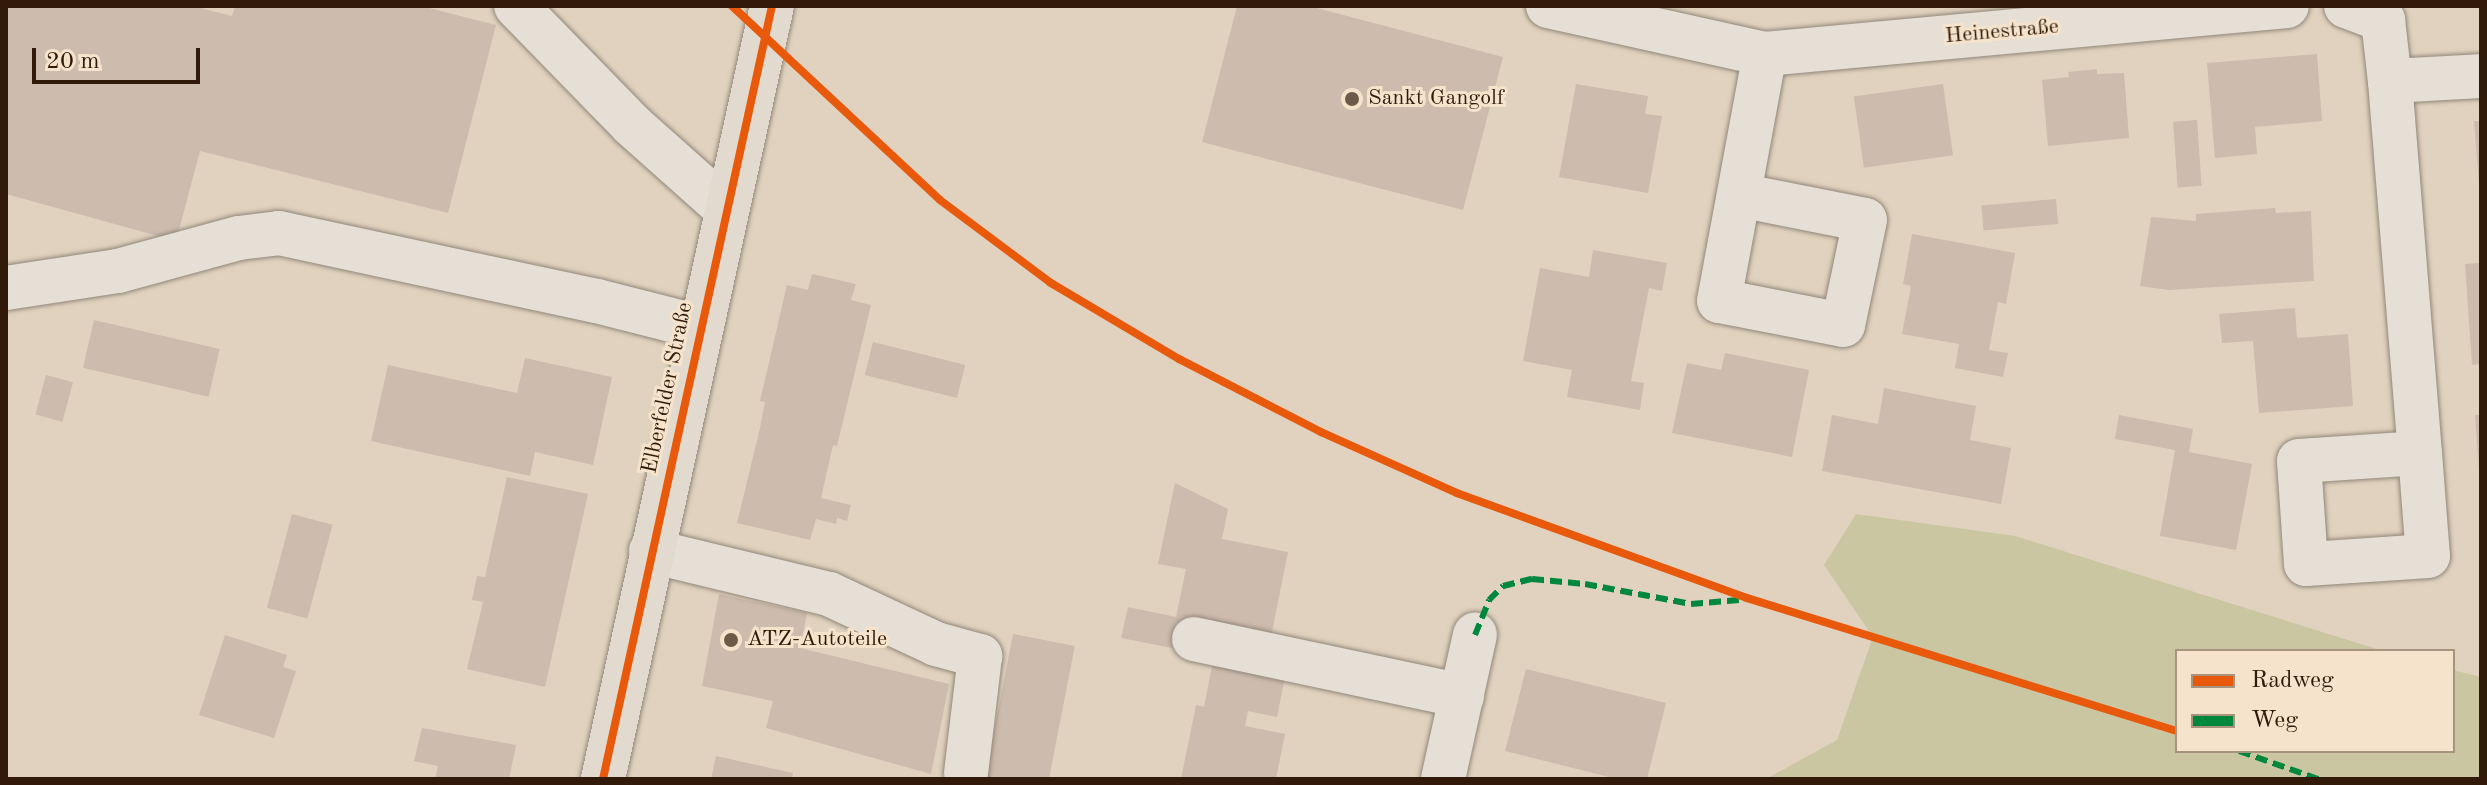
<!DOCTYPE html>
<html>
<head>
<meta charset="utf-8">
<style>
  body { margin:0 }
  #map { position:relative; width:2487px; height:785px; overflow:hidden; background:#e0d2be; font-family:"Old Standard TT",serif }
  div>[style] { position:absolute }
  .green>* { inset:0; background:#cac6a2 }
  .building>* { inset:0; background:#cdbbad; transform-origin:0 0 }
  .roads { filter:drop-shadow(0 0 2px #92877a) drop-shadow(0 0 2px #92877a) }
  .minor>* { height:44px; margin:-22px; padding:0 22px; transform-origin:22px; border-radius:22px; background:#e6dfd5 }
  .major>* { height:44px; margin:-22px; padding:0 22px; transform-origin:22px; border-radius:22px; background:#e2dace }
  .quiet>* { height:6px; margin-top:-3px; transform-origin:0; background:repeating-linear-gradient(90deg,#00873e 0 12px,transparent 0 18px) }
  .cycleway>* { height:8px; margin:-4px; padding:0 4px; transform-origin:4px; border-radius:4px; background:#e8590c }
  .dots>* { width:22px; height:22px; translate:-50% -50%; box-sizing:border-box; border:4px solid #f5e3cb; border-radius:50% }
  span { translate:-50% -50%; white-space:nowrap; text-align:center; line-height:1.15; -webkit-text-stroke:6px #f5e3cb; paint-order:stroke }
  .street-label { font-size:22px; color:#321a0a }
  .poi-label { font-size:22px; color:#321a0a }
  .left { translate:0 -50%; text-align:left }
  .frame { position:absolute; inset:0; border:8px solid #321a0a; pointer-events:none }
  .legend { position:absolute; left:2175px; top:649px; width:280px; height:104px; box-sizing:border-box; background:#f5e3cb; border:2px solid #a7937e; margin:0; padding:10px 14px; list-style:none; font-size:24px; color:#321a0a }
  .legend li { display:flex; align-items:center; gap:16px; height:40px }
  .legend b { width:40px; border:2px solid #a7937e }
  .scale { position:absolute; left:32px; top:48px; width:168px; height:36px; box-sizing:border-box; border:4px solid #321a0a; border-top:0; padding-left:10px; font-size:24px; line-height:28px; white-space:nowrap; color:#321a0a; -webkit-text-stroke:6px #f5e3cb; paint-order:stroke }
</style>
</head>
<body>
<div id="map">
  <div class="green">
    <i style="clip-path:polygon(1856px 514px,2015px 536px,2383px 651px,2177px 651px,2177px 751px,2453px 751px,2453px 670px,2481px 677px,2481px 779px,1766px 779px,1837px 740px,1873px 637px,1824px 565px)"></i>
  </div>
  <div class="building">
    <i style="clip-path:polygon(6px 6px,192px 6px,232px 16px,235px 6px,421px 6px,496px 25px,448px 213px,200px 151px,176px 241px,6px 194px)"></i>
    <i style="clip-path:polygon(1237px 6px,1309px 6px,1503px 57px,1463px 210px,1202px 142px)"></i>
    <i style="clip-path:polygon(2317px 54px,2322px 121px,2255px 127px,2257px 154px,2215px 158px,2207px 63px)"></i>
    <i style="clip-path:polygon(2097px 69px,2097px 74px,2124px 73px,2129px 138px,2048px 146px,2042px 80px,2069px 77px,2068px 72px)"></i>
    <i style="clip-path:polygon(1576px 84px,1648px 96px,1645px 114px,1662px 116px,1648px 193px,1559px 177px)"></i>
    <i style="left:1943px;top:84px;width:72px;height:90px;rotate:82deg"></i>
    <i style="left:2197px;top:120px;width:66px;height:24px;rotate:86deg"></i>
    <i style="clip-path:polygon(2474px 121px,2481px 121px,2481px 184px,2479px 184px)"></i>
    <i style="left:2056px;top:199px;width:25px;height:75px;rotate:85deg"></i>
    <i style="clip-path:polygon(2275px 208px,2276px 213px,2311px 211px,2314px 281px,2169px 290px,2140px 286px,2151px 217px,2196px 221px,2196px 214px)"></i>
    <i style="clip-path:polygon(1912px 234px,2015px 253px,2006px 304px,1998px 302px,1989px 350px,2008px 353px,2003px 377px,1955px 368px,1959px 344px,1902px 334px,1911px 286px,1903px 284px)"></i>
    <i style="clip-path:polygon(1593px 250px,1667px 263px,1662px 291px,1649px 288px,1631px 381px,1644px 383px,1640px 410px,1567px 397px,1572px 370px,1523px 361px,1540px 268px,1589px 277px)"></i>
    <i style="clip-path:polygon(2481px 263px,2481px 364px,2472px 365px,2465px 264px)"></i>
    <i style="clip-path:polygon(812px 274px,856px 284px,851px 300px,871px 305px,837px 446px,833px 445px,821px 498px,851px 505px,847px 521px,837px 518px,836px 524px,816px 519px,810px 540px,737px 523px,760px 428px,765px 402px,760px 401px,787px 285px,808px 290px)"></i>
    <i style="clip-path:polygon(2295px 308px,2297px 338px,2348px 334px,2353px 406px,2259px 413px,2253px 341px,2222px 343px,2219px 314px)"></i>
    <i style="left:94px;top:320px;width:129px;height:49px;rotate:13deg"></i>
    <i style="left:873px;top:342px;width:95px;height:34px;rotate:14deg"></i>
    <i style="clip-path:polygon(1725px 353px,1809px 370px,1792px 457px,1672px 433px,1687px 363px,1721px 370px)"></i>
    <i style="clip-path:polygon(525px 358px,612px 377px,593px 465px,535px 452px,530px 476px,371px 441px,388px 365px,517px 393px)"></i>
    <i style="left:46px;top:375px;width:28px;height:41px;rotate:15deg"></i>
    <i style="clip-path:polygon(1884px 388px,1976px 406px,1970px 440px,2011px 448px,2001px 504px,1822px 471px,1832px 415px,1878px 424px)"></i>
    <i style="clip-path:polygon(2119px 415px,2193px 429px,2189px 452px,2252px 464px,2236px 550px,2160px 536px,2175px 450px,2115px 439px)"></i>
    <i style="clip-path:polygon(2475px 415px,2481px 415px,2481px 469px,2479px 469px)"></i>
    <i style="clip-path:polygon(507px 477px,588px 494px,545px 687px,467px 669px,483px 602px,472px 600px,477px 576px,485px 577px)"></i>
    <i style="clip-path:polygon(1175px 483px,1228px 509px,1222px 539px,1288px 552px,1270px 642px,1176px 623px,1172px 648px,1121px 638px,1128px 607px,1176px 617px,1186px 569px,1158px 564px)"></i>
    <i style="left:292px;top:514px;width:42px;height:97px;rotate:15deg"></i>
    <i style="clip-path:polygon(719px 594px,807px 613px,800px 648px,949px 684px,931px 774px,766px 728px,773px 701px,702px 686px)"></i>
    <i style="left:1013px;top:634px;width:63px;height:147px;rotate:11deg"></i>
    <i style="clip-path:polygon(225px 635px,287px 655px,283px 667px,296px 671px,274px 738px,199px 715px)"></i>
    <i style="clip-path:polygon(1214px 657px,1286px 672px,1277px 717px,1248px 711px,1245px 726px,1285px 734px,1276px 779px,1181px 779px,1196px 705px,1204px 707px)"></i>
    <i style="clip-path:polygon(1526px 669px,1666px 703px,1647px 779px,1617px 779px,1505px 751px)"></i>
    <i style="clip-path:polygon(422px 728px,516px 745px,509px 779px,435px 779px,438px 766px,414px 761px)"></i>
    <i style="clip-path:polygon(716px 756px,793px 773px,792px 779px,711px 779px)"></i>
  </div>
  <div class="roads">
    <div class="minor">
      <i style="left:516px;top:6px;width:166px;rotate:45.7deg"></i>
      <i style="left:632px;top:125px;width:125px;rotate:41.7deg"></i>
      <i style="left:1548px;top:6px;width:222px;rotate:12.5deg"></i>
      <i style="left:1765px;top:54px;width:524px;rotate:-5.25deg"></i>
      <i style="left:2346px;top:6px;width:40px;rotate:21deg"></i>
      <i style="left:2383px;top:20px;width:61px;rotate:83.5deg"></i>
      <i style="left:2390px;top:81px;width:373px;rotate:85.4deg"></i>
      <i style="left:2420px;top:453px;width:103px;rotate:85.6deg"></i>
      <i style="left:2428px;top:556px;width:122px;rotate:176.2deg"></i>
      <i style="left:2306px;top:564px;width:103px;rotate:-93.9deg"></i>
      <i style="left:2299px;top:461px;width:121px;rotate:-3.8deg"></i>
      <i style="left:2390px;top:81px;width:91px;rotate:-3.1deg"></i>
      <i style="left:1739px;top:195px;width:128px;rotate:11.2deg"></i>
      <i style="left:1865px;top:220px;width:107px;rotate:101.8deg"></i>
      <i style="left:1843px;top:325px;width:126px;rotate:-169deg"></i>
      <i style="left:1719px;top:301px;width:251px;rotate:-79.5deg"></i>
      <i style="left:6px;top:288px;width:113px;rotate:-8.6deg"></i>
      <i style="left:118px;top:271px;width:125px;rotate:-15.3deg"></i>
      <i style="left:239px;top:238px;width:40px;rotate:-7.1deg"></i>
      <i style="left:279px;top:233px;width:325px;rotate:12.1deg"></i>
      <i style="left:597px;top:301px;width:105px;rotate:14.3deg"></i>
      <i style="left:651px;top:551px;width:183px;rotate:13.6deg"></i>
      <i style="left:829px;top:594px;width:118px;rotate:25deg"></i>
      <i style="left:936px;top:644px;width:46px;rotate:15.3deg"></i>
      <i style="left:980px;top:656px;width:119px;rotate:96.8deg"></i>
      <i style="left:1194px;top:639px;width:274px;rotate:12deg"></i>
      <i style="left:1443px;top:779px;width:148px;rotate:-77.5deg"></i>
    </div>
    <div class="major">
      <i style="left:603px;top:779px;width:791px;rotate:-77.67deg"></i>
    </div>
  </div>
  <div class="quiet">
    <i style="left:1475px;top:635px;width:38px;rotate:-68deg"></i>
    <i style="left:1489px;top:600px;width:20px;rotate:-45deg"></i>
    <i style="left:1503px;top:586px;width:30px;rotate:-14deg"></i>
    <i style="left:1532px;top:579px;width:53px;rotate:5.4deg"></i>
    <i style="left:1585px;top:584px;width:108px;rotate:10.7deg"></i>
    <i style="left:1691px;top:604px;width:48px;rotate:-4.8deg"></i>
    <i style="left:2239px;top:751px;width:84px;rotate:19.5deg"></i>
  </div>
  <div class="cycleway">
    <i style="left:732px;top:6px;width:284px;rotate:43deg"></i>
    <i style="left:940px;top:200px;width:139px;rotate:36.8deg"></i>
    <i style="left:1051px;top:283px;width:149px;rotate:30.7deg"></i>
    <i style="left:1179px;top:359px;width:160px;rotate:27.2deg"></i>
    <i style="left:1321px;top:432px;width:149px;rotate:24.2deg"></i>
    <i style="left:1457px;top:493px;width:308px;rotate:19.9deg"></i>
    <i style="left:1747px;top:598px;width:450px;rotate:17.2deg"></i>
    <i style="left:603px;top:779px;width:791px;rotate:-77.67deg"></i>
  </div>
  <div class="dots">
    <i style="left:1352px;top:99px;background:#6f5a49"></i>
    <i style="left:731px;top:640px;background:#6f5a49"></i>
  </div>
  <div class="street-label">
    <span style="left:2002px;top:32px;rotate:-5deg">Heinestraße</span>
    <span style="left:668px;top:388px;rotate:-78deg">Elberfelder Straße</span>
  </div>
  <div class="poi-label">
    <span class="left" style="left:1368px;top:99px">Sankt Gangolf</span>
    <span class="left" style="left:747px;top:640px">ATZ-Autoteile</span>
  </div>
  <div class="frame"></div>
  <ul class="legend">
  <li><b style="height:10px;background:#e8590c"></b>Radweg</li>
  <li><b style="height:10px;background:#00873e"></b>Weg</li>
  </ul>
  <div class="scale">20 m</div>
</div>
</body>
</html>
